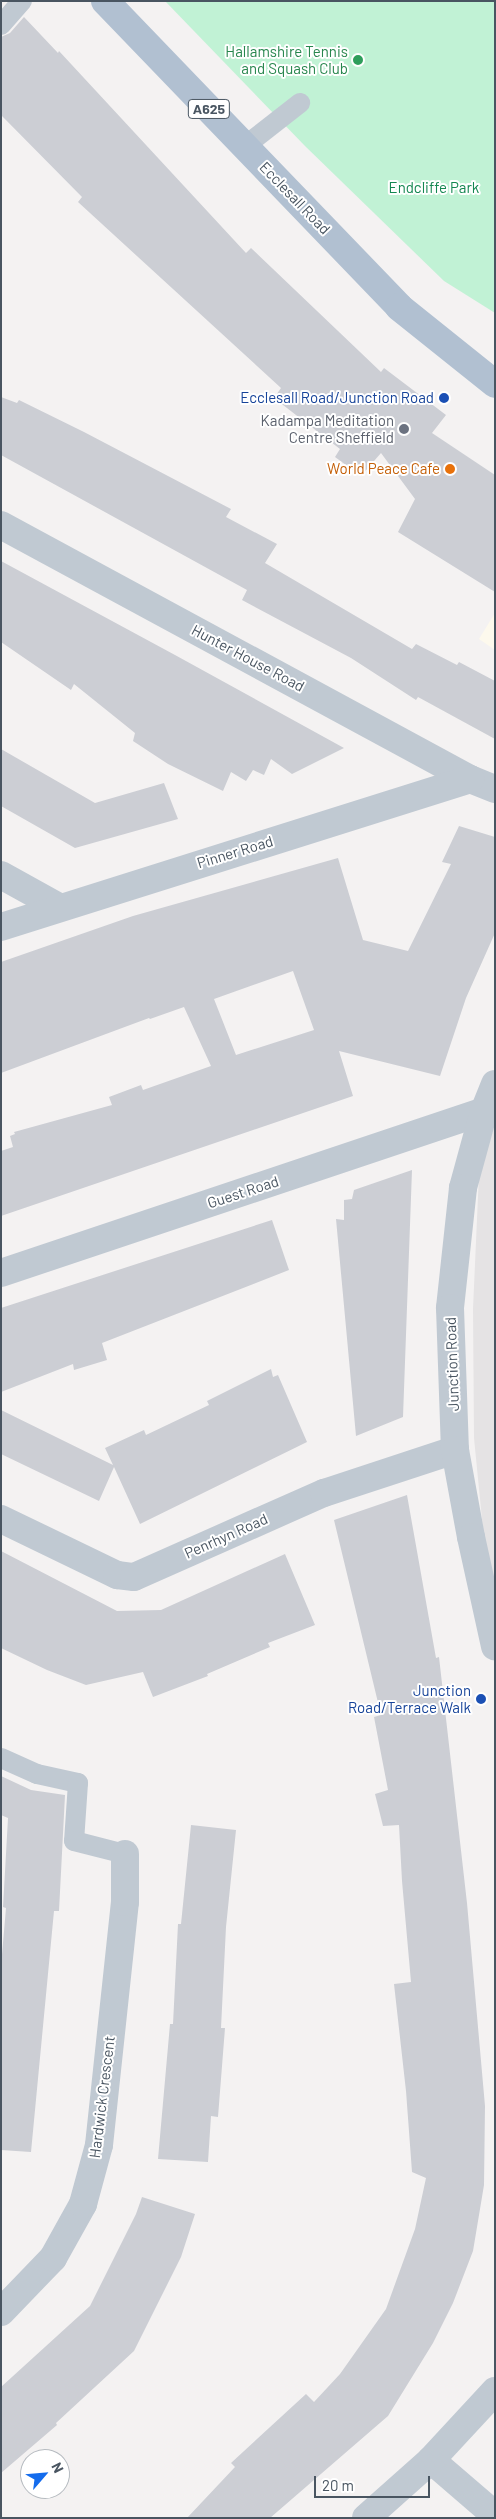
<!DOCTYPE html>
<html>
<head>
<meta charset="utf-8">
<style>
  body { margin:0 }
  #map { position:relative; width:496px; height:2519px; overflow:hidden; background:#f4f2f2; font-family:Barlow,sans-serif }
  div>[style] { position:absolute }
  .commercial>* { inset:0; background:#fdf9ed }
  .education>* { inset:0; background:#e5e3e4 }
  .green>* { inset:0; background:#c1f2d5 }
  .building>* { inset:0; background:#ccced4 }
  .service>* { height:20px; margin:-10px; padding:0 10px; transform-origin:10px; border-radius:10px; background:#c0c9d2 }
  .minor>* { height:28px; margin:-14px; padding:0 14px; transform-origin:14px; border-radius:14px; background:#c0c9d2 }
  .tertiary>* { height:28px; margin:-14px; padding:0 14px; transform-origin:14px; border-radius:14px; background:#c0c9d2 }
  .primary>* { height:28px; margin:-14px; padding:0 14px; transform-origin:14px; border-radius:14px; background:#b1c0d1 }
  .dots>* { width:14px; height:14px; translate:-50% -50%; box-sizing:border-box; border:2px solid #fff; border-radius:50% }
  span { translate:-50% -50%; white-space:nowrap; text-align:center; line-height:1.15; -webkit-text-stroke:4px #fff; paint-order:stroke }
  .shield-label span { padding:1px 4px; background:#fff; border:1px solid; border-radius:4px; -webkit-text-stroke-width:0 }
  .shield-label { font-size:14px; color:#495561; font-weight:700 }
  .leisure-label { font-size:15px; color:#27864d }
  .right { translate:-100% -50%; text-align:right }
  .park-label { font-size:15px; color:#148751 }
  .street-label { font-size:15px; color:#495561 }
  .transit-label { font-size:15px; color:#164399 }
  .worship-label { font-size:15px; color:#5b616d }
  .food-label { font-size:15px; color:#c56008 }
  .frame { position:absolute; inset:0; border:2px solid #495561; pointer-events:none }
  .north { position:absolute; left:20px; top:2449px; width:50px; height:50px; box-sizing:border-box; background:#fff; border:1px solid #b6bbc0; border-radius:50%; rotate:63deg; font-size:14px; font-weight:700; line-height:20px; text-align:center; color:#495561 }
  .north::after { content:''; display:block; margin:auto; width:18px; height:22px; background:#146ced; clip-path:polygon(50% 0,100% 100%,50% 72%,0 100%) }
  .scale { position:absolute; left:314px; top:2476px; width:116px; height:22px; box-sizing:border-box; border:2px solid #495561; border-top:0; padding-left:6px; font-size:15px; line-height:18px; white-space:nowrap; color:#495561; -webkit-text-stroke:4px #fff; paint-order:stroke }
</style>
</head>
<body>
<div id="map">
  <div class="commercial">
    <i style="clip-path:polygon(495px 613px,495px 650px,479px 639px)"></i>
  </div>
  <div class="education">
    <i style="clip-path:polygon(495px 1124px,495px 1589px,489px 1590px,474px 1438px,473px 1309px,479px 1174px)"></i>
  </div>
  <div class="green">
    <i style="clip-path:polygon(165px 1px,495px 1px,495px 313px,444px 281px,305px 146px)"></i>
  </div>
  <div class="building">
    <i style="clip-path:polygon(24px 17px,58px 53px,59px 51px,246px 253px,251px 248px,381px 372px,384px 368px,446px 415px,432px 433px,495px 475px,495px 592px,398px 532px,415px 499px,381px 453px,361px 476px,335px 457px,340px 449px,274px 398px,281px 388px,78px 202px,82px 197px,1px 115px,1px 37px,10px 33px)"></i>
    <i style="clip-path:polygon(1px 397px,17px 403px,19px 400px,84px 432px,231px 509px,226px 517px,277px 544px,265px 563px,412px 649px,416px 644px,457px 665px,459px 662px,495px 681px,495px 739px,418px 697px,416px 700px,351px 658px,242px 600px,247px 590px,1px 455px)"></i>
    <i style="clip-path:polygon(1px 561px,175px 655px,344px 748px,292px 774px,271px 759px,264px 775px,253px 770px,246px 781px,231px 772px,223px 791px,168px 764px,133px 741px,135px 733px,74px 684px,71px 690px,1px 642px)"></i>
    <i style="clip-path:polygon(1px 749px,95px 803px,164px 783px,178px 819px,75px 848px,1px 806px)"></i>
    <i style="clip-path:polygon(evenodd,459px 826px,495px 837px,495px 933px,466px 998px,440px 1076px,339px 1051px,353px 1096px,1px 1216px,1px 1151px,13px 1147px,10px 1136px,15px 1134px,14px 1132px,112px 1105px,109px 1097px,141px 1085px,143px 1090px,211px 1066px,184px 1007px,150px 1019px,149px 1018px,1px 1073px,1px 962px,133px 916px,338px 858px,363px 940px,408px 951px,451px 864px,442px 862px,459px 826px,293px 971px,314px 1030px,236px 1055px,214px 999px,293px 971px)"></i>
    <i style="clip-path:polygon(412px 1170px,403px 1417px,356px 1436px,336px 1219px,344px 1220px,344px 1200px,352px 1199px,354px 1190px)"></i>
    <i style="clip-path:polygon(272px 1220px,289px 1270px,102px 1343px,107px 1360px,74px 1370px,73px 1364px,1px 1392px,1px 1308px)"></i>
    <i style="clip-path:polygon(271px 1369px,273px 1377px,278px 1375px,307px 1442px,140px 1524px,114px 1467px,99px 1501px,1px 1454px,1px 1410px,113px 1465px,105px 1448px,144px 1430px,146px 1435px,209px 1405px,207px 1401px)"></i>
    <i style="clip-path:polygon(407px 1495px,436px 1658px,439px 1657px,467px 1903px,485px 2106px,484px 2185px,473px 2251px,453px 2303px,433px 2343px,388px 2416px,270px 2518px,187px 2518px,235px 2467px,231px 2463px,306px 2394px,314px 2402px,340px 2374px,386px 2309px,415px 2229px,426px 2178px,412px 2172px,406px 2091px,394px 1984px,411px 1982px,402px 1881px,399px 1825px,383px 1826px,375px 1794px,388px 1790px,374px 1717px,381px 1715px,334px 1520px)"></i>
    <i style="clip-path:polygon(1px 1551px,117px 1611px,161px 1610px,285px 1554px,315px 1625px,268px 1643px,270px 1647px,207px 1674px,208px 1676px,153px 1697px,143px 1672px,86px 1685px,47px 1670px,1px 1648px)"></i>
    <i style="clip-path:polygon(1px 1776px,31px 1790px,65px 1795px,59px 1911px,54px 1911px,31px 2152px,1px 2150px,1px 1966px,6px 1908px,3px 1907px,8px 1818px,1px 1815px)"></i>
    <i style="clip-path:polygon(191px 1825px,236px 1830px,226px 1927px,221px 2028px,225px 2028px,218px 2117px,211px 2116px,208px 2162px,158px 2159px,170px 2024px,173px 2024px,178px 1924px,181px 1924px)"></i>
    <i style="clip-path:polygon(142px 2197px,195px 2214px,181px 2257px,134px 2351px,56px 2423px,57px 2425px,1px 2473px,1px 2387px,90px 2306px,136px 2214px)"></i>
  </div>
  <div class="service">
    <i style="left:1px;top:25px;width:32px;rotate:-49deg"></i>
    <i style="left:245px;top:146px;width:70px;rotate:-38deg"></i>
    <i style="left:1px;top:1758px;width:39px;rotate:24deg"></i>
    <i style="left:37px;top:1774px;width:42px;rotate:12.4deg"></i>
    <i style="left:78px;top:1783px;width:58px;rotate:93.9deg"></i>
    <i style="left:74px;top:1841px;width:53px;rotate:14.3deg"></i>
  </div>
  <div class="minor">
    <i style="left:1px;top:525px;width:533px;rotate:28.44deg"></i>
    <i style="left:470px;top:779px;width:27px;rotate:22deg"></i>
    <i style="left:1px;top:875px;width:66px;rotate:28.9deg"></i>
    <i style="left:1px;top:927px;width:492px;rotate:-17.5deg"></i>
    <i style="left:1px;top:1273px;width:509px;rotate:-18.54deg"></i>
    <i style="left:1px;top:1519px;width:129px;rotate:25.8deg"></i>
    <i style="left:117px;top:1575px;width:17px;rotate:7deg"></i>
    <i style="left:134px;top:1577px;width:208px;rotate:-23.9deg"></i>
    <i style="left:324px;top:1493px;width:138px;rotate:-18.2deg"></i>
    <i style="left:1px;top:2312px;width:75px;rotate:-46.1deg"></i>
    <i style="left:53px;top:2258px;width:62px;rotate:-60.9deg"></i>
    <i style="left:83px;top:2204px;width:61px;rotate:-74.8deg"></i>
    <i style="left:99px;top:2145px;width:244px;rotate:-83.9deg"></i>
    <i style="left:125px;top:1902px;width:48px;rotate:-90deg"></i>
    <i style="left:431px;top:2460px;width:84px;rotate:40.7deg"></i>
  </div>
  <div class="tertiary">
    <i style="left:495px;top:1084px;width:29px;rotate:112deg"></i>
    <i style="left:484px;top:1111px;width:80px;rotate:105.3deg"></i>
    <i style="left:463px;top:1188px;width:121px;rotate:96.2deg"></i>
    <i style="left:450px;top:1308px;width:142px;rotate:88deg"></i>
    <i style="left:455px;top:1450px;width:88px;rotate:79.6deg"></i>
    <i style="left:471px;top:1537px;width:112px;rotate:77.6deg"></i>
    <i style="left:366px;top:2518px;width:87px;rotate:-41.7deg"></i>
    <i style="left:431px;top:2460px;width:94px;rotate:-47.2deg"></i>
  </div>
  <div class="primary">
    <i style="left:105px;top:1px;width:424px;rotate:46.1deg"></i>
    <i style="left:399px;top:307px;width:123px;rotate:38.7deg"></i>
  </div>
  <div class="dots">
    <i style="left:358px;top:60px;background:#2e9e5b"></i>
    <i style="left:444px;top:398px;background:#1a4fb4"></i>
    <i style="left:404px;top:429px;background:#6b7280"></i>
    <i style="left:450px;top:469px;background:#e8710a"></i>
    <i style="left:481px;top:1699px;background:#1a4fb4"></i>
  </div>
  <div class="shield-label">
    <span style="left:209px;top:109px">A625</span>
  </div>
  <div class="leisure-label">
    <span class="right" style="left:348px;top:60px">Hallamshire Tennis<br>and Squash Club</span>
  </div>
  <div class="park-label">
    <span style="left:434px;top:188px">Endcliffe Park</span>
  </div>
  <div class="street-label">
    <span style="left:295px;top:198px;rotate:46deg">Ecclesall Road</span>
    <span style="left:248px;top:658px;rotate:28deg">Hunter House Road</span>
    <span style="left:235px;top:852px;rotate:-17deg">Pinner Road</span>
    <span style="left:243px;top:1192px;rotate:-18deg">Guest Road</span>
    <span style="left:452px;top:1364px;rotate:-92deg">Junction Road</span>
    <span style="left:226px;top:1536px;rotate:-24deg">Penrhyn Road</span>
    <span style="left:102px;top:2097px;rotate:-83deg">Hardwick Crescent</span>
  </div>
  <div class="transit-label">
    <span class="right" style="left:434px;top:398px">Ecclesall Road/Junction Road</span>
    <span class="right" style="left:471px;top:1699px">Junction<br>Road/Terrace Walk</span>
  </div>
  <div class="worship-label">
    <span class="right" style="left:394px;top:429px">Kadampa Meditation<br>Centre Sheffield</span>
  </div>
  <div class="food-label">
    <span class="right" style="left:440px;top:469px">World Peace Cafe</span>
  </div>
  <div class="frame"></div>
  <div class="north">N</div>
  <div class="scale">20 m</div>
</div>
</body>
</html>
